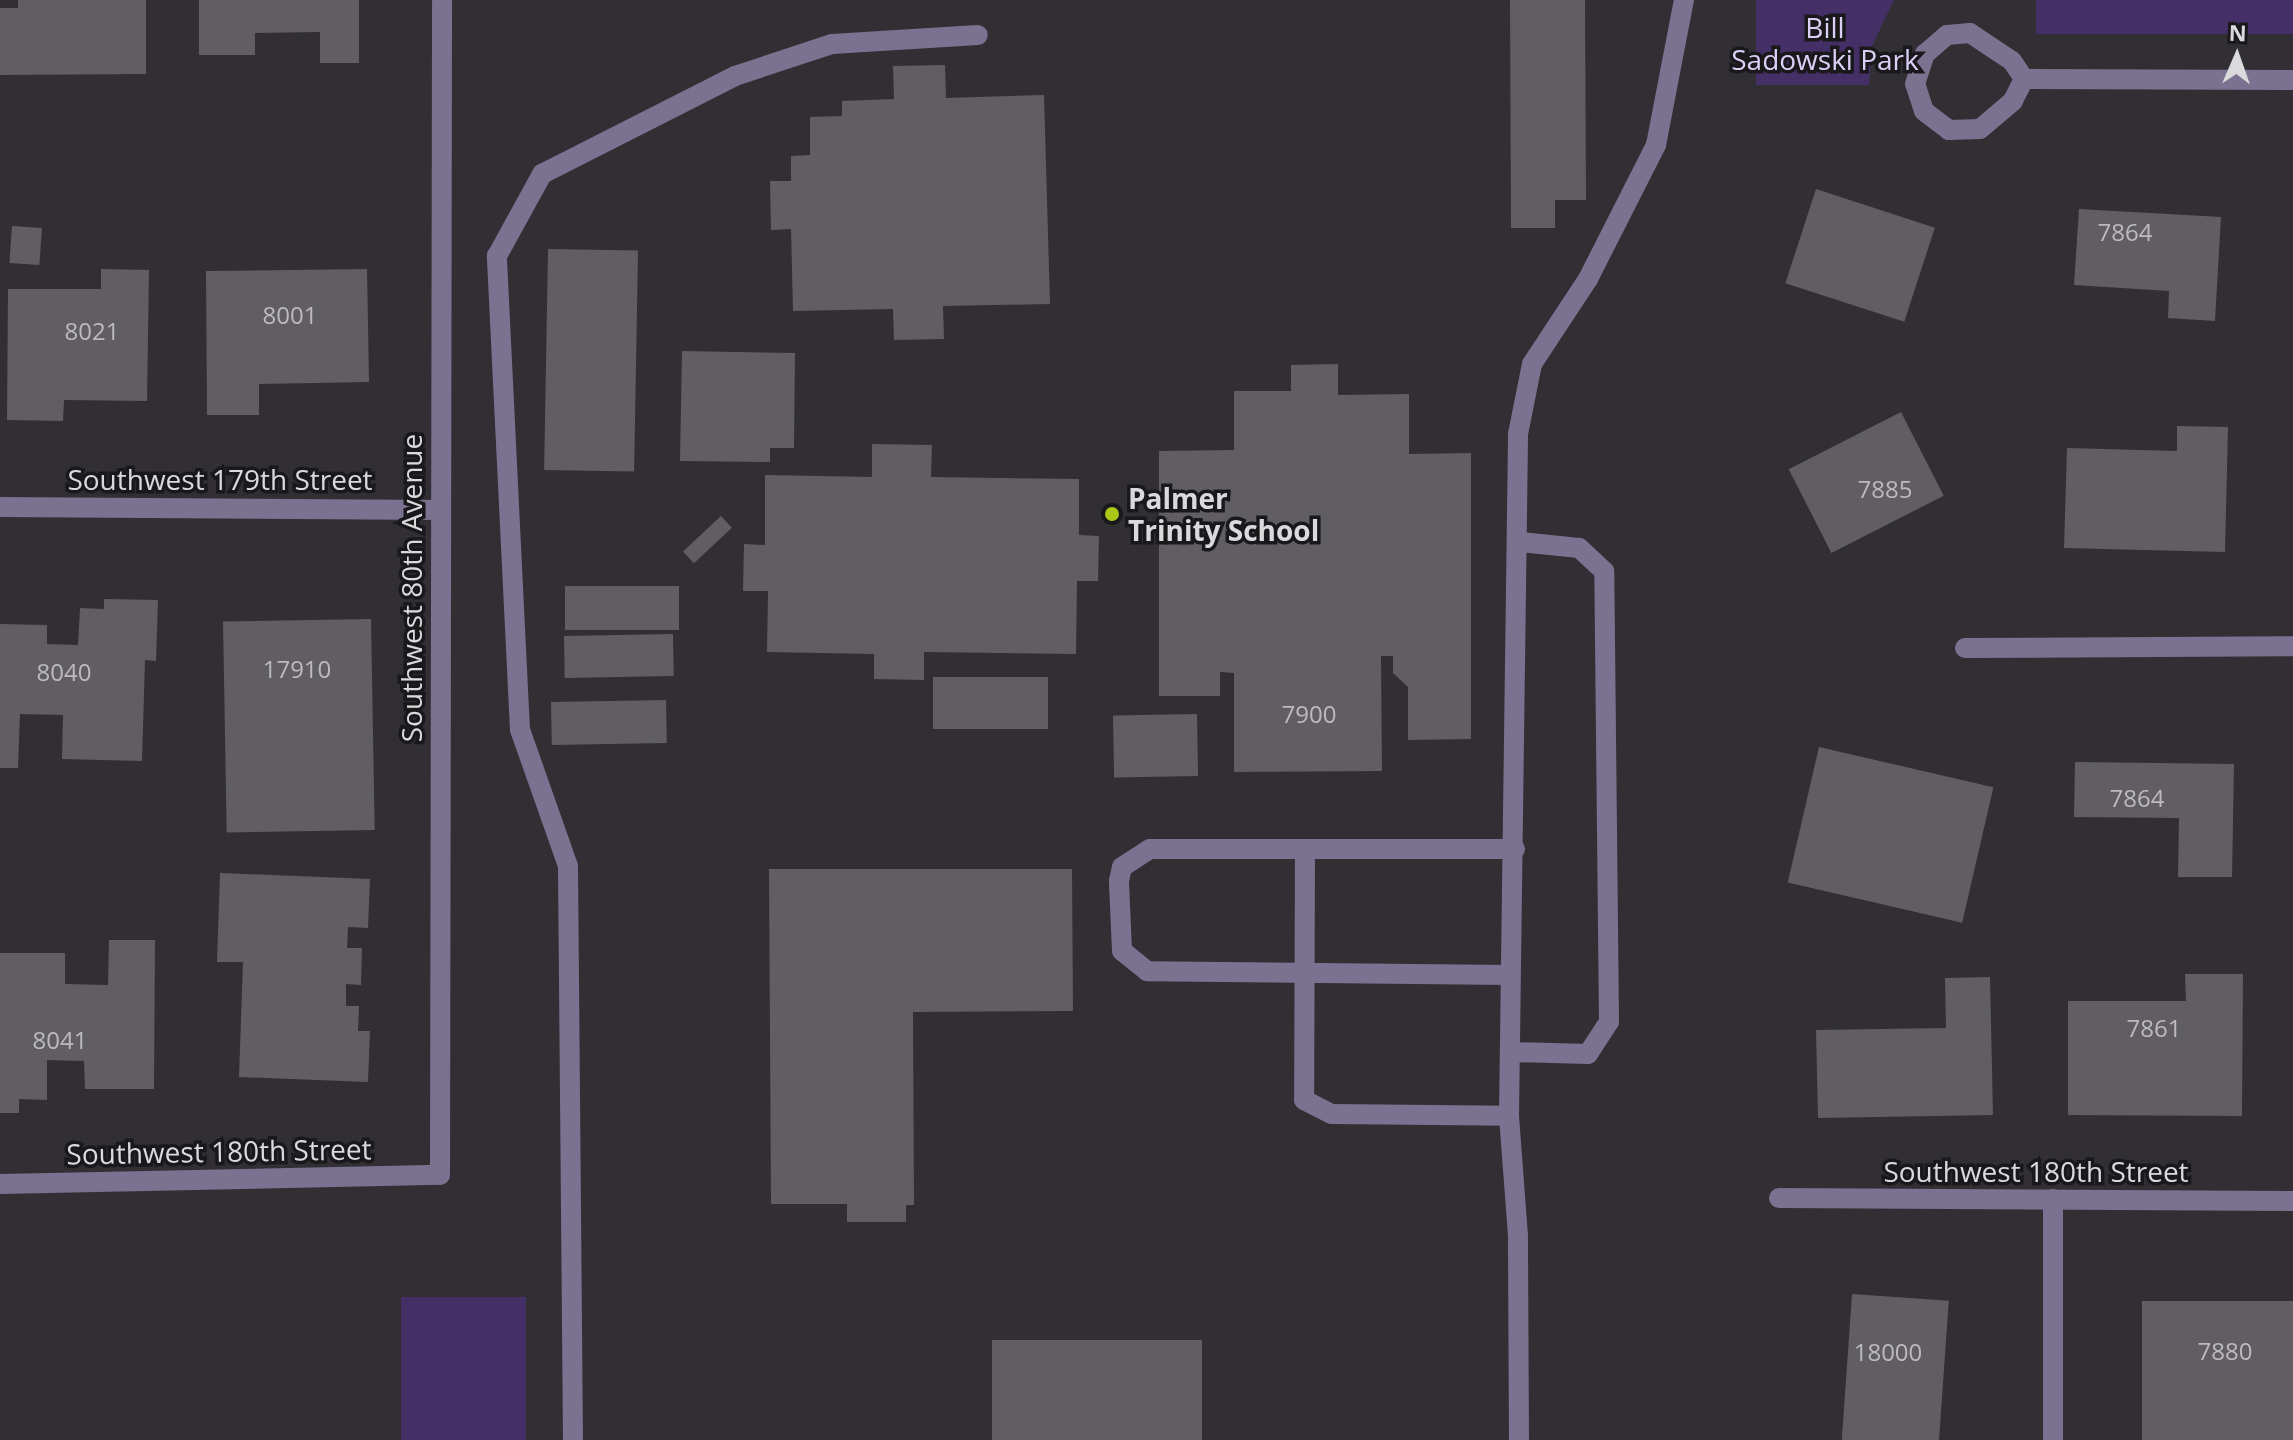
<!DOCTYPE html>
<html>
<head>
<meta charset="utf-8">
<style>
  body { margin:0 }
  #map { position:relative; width:2293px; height:1440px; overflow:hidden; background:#312f34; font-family:"Open Sans",sans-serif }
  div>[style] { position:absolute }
  .green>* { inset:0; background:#452f67; transform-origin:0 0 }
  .building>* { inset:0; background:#605e63; transform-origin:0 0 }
  .minor>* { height:20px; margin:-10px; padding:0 10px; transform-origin:10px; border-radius:10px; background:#7b7190 }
  .dots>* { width:22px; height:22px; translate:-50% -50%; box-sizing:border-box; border:4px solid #19181a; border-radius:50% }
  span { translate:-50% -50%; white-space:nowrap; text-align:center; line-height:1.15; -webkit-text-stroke:7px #19181a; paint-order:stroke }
  .number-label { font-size:24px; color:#bcbabe }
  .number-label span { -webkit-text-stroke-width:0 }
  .park-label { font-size:28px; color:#dccff6 }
  .street-label { font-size:28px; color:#dad9dc }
  .poi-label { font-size:28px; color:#dad9dc; font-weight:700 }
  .left { translate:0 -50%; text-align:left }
  .north { position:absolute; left:2197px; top:16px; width:80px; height:80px; -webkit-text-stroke:6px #19181a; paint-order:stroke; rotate:2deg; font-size:22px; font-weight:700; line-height:32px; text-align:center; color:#dad9dc }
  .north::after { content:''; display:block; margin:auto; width:28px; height:36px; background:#dad9dc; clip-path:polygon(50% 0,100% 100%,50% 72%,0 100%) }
</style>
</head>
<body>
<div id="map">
  <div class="green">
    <i style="clip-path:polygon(1756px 0,1894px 0,1872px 46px,1869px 85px,1756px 85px)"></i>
    <i style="left:2036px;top:0;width:257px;height:34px"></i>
    <i style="left:401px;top:1297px;width:125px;height:143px"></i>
  </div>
  <div class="building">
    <i style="clip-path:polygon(18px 0,146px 0,146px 74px,0 75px,0 8px,18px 8px)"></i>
    <i style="clip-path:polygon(199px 0,359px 0,359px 63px,320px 63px,320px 32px,255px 33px,255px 55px,199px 55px)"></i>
    <i style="clip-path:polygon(1510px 0,1585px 0,1586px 200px,1555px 200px,1555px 228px,1511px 228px)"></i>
    <i style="clip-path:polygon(945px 65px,946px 98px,1044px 95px,1050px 304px,943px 306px,944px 339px,894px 340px,893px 309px,793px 311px,791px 229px,771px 230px,770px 181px,791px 181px,791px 156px,810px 155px,810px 117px,842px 116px,842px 101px,894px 99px,893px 66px)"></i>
    <i style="left:1816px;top:189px;width:125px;height:99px;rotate:18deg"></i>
    <i style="clip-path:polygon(2079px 209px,2221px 217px,2215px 321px,2168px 318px,2169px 291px,2074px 285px)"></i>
    <i style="left:12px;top:226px;width:30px;height:37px;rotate:4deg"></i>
    <i style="left:548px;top:249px;width:90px;height:221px;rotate:1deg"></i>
    <i style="clip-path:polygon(101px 269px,149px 270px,147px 401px,64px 400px,63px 421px,7px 420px,8px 289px,101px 289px)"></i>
    <i style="clip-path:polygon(367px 269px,369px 382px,259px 384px,259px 415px,207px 415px,206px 271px)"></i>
    <i style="clip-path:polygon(682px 351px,795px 353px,794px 448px,770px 448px,770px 462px,680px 461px)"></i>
    <i style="clip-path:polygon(1338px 364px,1338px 395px,1409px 394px,1409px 454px,1471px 453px,1471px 739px,1408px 740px,1408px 687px,1393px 673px,1393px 656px,1381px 656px,1382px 771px,1234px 772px,1234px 673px,1220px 672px,1220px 696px,1159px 696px,1159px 451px,1234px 450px,1234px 391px,1291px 391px,1291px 365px)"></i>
    <i style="left:1901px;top:412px;width:94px;height:126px;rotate:63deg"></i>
    <i style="clip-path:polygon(2177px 426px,2228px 427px,2225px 552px,2064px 548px,2067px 448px,2177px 451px)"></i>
    <i style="clip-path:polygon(872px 444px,932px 445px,931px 477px,1079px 479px,1079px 535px,1099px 536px,1098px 581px,1077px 581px,1076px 654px,924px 652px,924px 680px,874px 679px,874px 654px,767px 652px,768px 591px,743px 591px,744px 544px,765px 545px,765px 475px,872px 477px)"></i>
    <i style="left:721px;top:516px;width:16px;height:52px;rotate:47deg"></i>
    <i style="left:565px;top:586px;width:114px;height:44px"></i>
    <i style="clip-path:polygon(104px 599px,158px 600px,156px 661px,145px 660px,142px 761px,62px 759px,63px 715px,20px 714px,18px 768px,0 768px,0 624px,47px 625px,47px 644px,78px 645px,80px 608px,104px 609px)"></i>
    <i style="left:371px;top:619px;width:211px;height:148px;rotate:89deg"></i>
    <i style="left:673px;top:634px;width:42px;height:109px;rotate:89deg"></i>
    <i style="left:933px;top:677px;width:115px;height:52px"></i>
    <i style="left:666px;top:700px;width:43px;height:115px;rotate:89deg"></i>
    <i style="left:1197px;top:714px;width:62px;height:84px;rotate:89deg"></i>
    <i style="left:1819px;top:747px;width:179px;height:139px;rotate:13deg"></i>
    <i style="clip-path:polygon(2075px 762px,2234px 764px,2232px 877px,2178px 877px,2179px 818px,2074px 817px)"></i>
    <i style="clip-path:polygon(769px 869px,1072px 869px,1073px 1011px,913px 1012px,914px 1205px,906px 1205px,906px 1222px,847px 1222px,847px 1204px,771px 1204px)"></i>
    <i style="clip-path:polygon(220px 873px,370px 879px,368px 928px,348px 927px,347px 948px,362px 948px,361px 985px,346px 984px,346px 1006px,359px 1006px,358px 1031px,370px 1031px,368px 1082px,239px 1077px,243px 962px,217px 962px)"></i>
    <i style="clip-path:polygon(109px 940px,155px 940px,154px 1089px,85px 1089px,84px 1061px,47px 1060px,47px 1100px,19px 1099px,19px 1113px,0 1113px,0 953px,65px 953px,65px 984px,108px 985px)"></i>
    <i style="clip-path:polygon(2185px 974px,2243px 974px,2242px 1116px,2068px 1115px,2068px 1001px,2186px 1001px)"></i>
    <i style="clip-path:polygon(1990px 977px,1993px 1115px,1818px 1118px,1816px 1030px,1946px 1028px,1945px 978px)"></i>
    <i style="left:1852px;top:1294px;width:97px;height:146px;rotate:4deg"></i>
    <i style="left:2142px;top:1301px;width:151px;height:139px"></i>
    <i style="left:992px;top:1340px;width:210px;height:100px"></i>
  </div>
  <div class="minor">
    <i style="left:1970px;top:33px;width:50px;rotate:33.7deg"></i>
    <i style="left:2012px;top:61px;width:22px;rotate:56deg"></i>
    <i style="left:2024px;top:79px;width:25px;rotate:117deg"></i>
    <i style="left:2013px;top:101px;width:43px;rotate:139.7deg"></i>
    <i style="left:1980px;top:129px;width:31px;rotate:178deg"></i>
    <i style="left:1949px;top:130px;width:31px;rotate:-143deg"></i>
    <i style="left:1924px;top:111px;width:28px;rotate:-108deg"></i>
    <i style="left:1915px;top:84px;width:32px;rotate:-72deg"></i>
    <i style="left:1925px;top:54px;width:29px;rotate:-41deg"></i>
    <i style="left:1947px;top:35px;width:23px;rotate:-5deg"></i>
    <i style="left:2024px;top:79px;width:269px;rotate:0.2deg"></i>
    <i style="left:0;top:507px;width:439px;rotate:0.4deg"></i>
    <i style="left:1965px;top:648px;width:328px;rotate:-0.3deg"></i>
    <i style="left:1305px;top:849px;width:251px;rotate:90.2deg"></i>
    <i style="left:1304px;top:1100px;width:31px;rotate:27deg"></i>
    <i style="left:1332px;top:1114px;width:177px;rotate:0.6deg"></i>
    <i style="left:1510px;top:975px;width:363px;rotate:-179.4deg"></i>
    <i style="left:1147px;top:971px;width:32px;rotate:-141deg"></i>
    <i style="left:1122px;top:951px;width:70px;rotate:-92.5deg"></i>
    <i style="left:1119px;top:881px;width:14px;rotate:-78deg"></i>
    <i style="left:1122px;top:867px;width:33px;rotate:-33deg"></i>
    <i style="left:1150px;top:849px;width:365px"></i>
    <i style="left:1510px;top:1052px;width:78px;rotate:1.5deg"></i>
    <i style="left:1588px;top:1054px;width:38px;rotate:-57deg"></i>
    <i style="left:1609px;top:1022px;width:451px;rotate:-90.6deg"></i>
    <i style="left:1604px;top:571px;width:34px;rotate:-137deg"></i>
    <i style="left:1579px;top:548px;width:59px;rotate:-174.2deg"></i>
    <i style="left:0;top:1184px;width:440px;rotate:-1.2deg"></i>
    <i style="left:440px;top:1175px;width:1175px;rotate:-89.9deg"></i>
    <i style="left:1779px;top:1198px;width:514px;rotate:0.33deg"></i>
    <i style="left:573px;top:1440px;width:574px;rotate:-90.5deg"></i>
    <i style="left:568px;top:866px;width:144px;rotate:-109.4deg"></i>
    <i style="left:520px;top:730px;width:475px;rotate:-92.8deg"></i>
    <i style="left:497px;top:256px;width:94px;rotate:-61.2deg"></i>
    <i style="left:542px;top:174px;width:216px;rotate:-26.9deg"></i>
    <i style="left:735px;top:76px;width:102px;rotate:-18.3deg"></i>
    <i style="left:832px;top:44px;width:146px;rotate:-3.5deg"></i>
    <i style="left:1519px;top:1440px;width:204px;rotate:-90.3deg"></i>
    <i style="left:1518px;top:1236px;width:120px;rotate:-94.3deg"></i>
    <i style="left:1509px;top:1116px;width:682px;rotate:-89.24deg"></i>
    <i style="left:1518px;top:434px;width:71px;rotate:-78.7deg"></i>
    <i style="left:1532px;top:364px;width:102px;rotate:-56.6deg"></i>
    <i style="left:1588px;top:279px;width:150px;rotate:-63.1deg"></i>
    <i style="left:1656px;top:145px;width:148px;rotate:-79.1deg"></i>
    <i style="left:2053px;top:1440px;width:241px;rotate:-90deg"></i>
  </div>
  <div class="dots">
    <i style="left:1112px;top:514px;background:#aac718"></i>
  </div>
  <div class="number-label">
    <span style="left:2125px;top:232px">7864</span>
    <span style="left:290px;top:315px">8001</span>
    <span style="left:92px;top:331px">8021</span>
    <span style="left:1885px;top:489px">7885</span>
    <span style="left:297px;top:669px">17910</span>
    <span style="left:64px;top:672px">8040</span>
    <span style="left:1309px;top:714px">7900</span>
    <span style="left:2137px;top:798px">7864</span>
    <span style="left:2154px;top:1028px">7861</span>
    <span style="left:60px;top:1040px">8041</span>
    <span style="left:2225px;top:1351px">7880</span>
    <span style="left:1888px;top:1352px">18000</span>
  </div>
  <div class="park-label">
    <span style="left:1825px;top:43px">Bill<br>Sadowski Park</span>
  </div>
  <div class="street-label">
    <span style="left:220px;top:479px">Southwest 179th Street</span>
    <span style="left:411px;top:588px;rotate:-90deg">Southwest 80th Avenue</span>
    <span style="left:219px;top:1151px;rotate:-1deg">Southwest 180th Street</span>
    <span style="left:2036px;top:1171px">Southwest 180th Street</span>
  </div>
  <div class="poi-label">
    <span class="left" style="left:1128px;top:514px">Palmer<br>Trinity School</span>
  </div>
  <div class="north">N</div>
</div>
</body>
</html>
